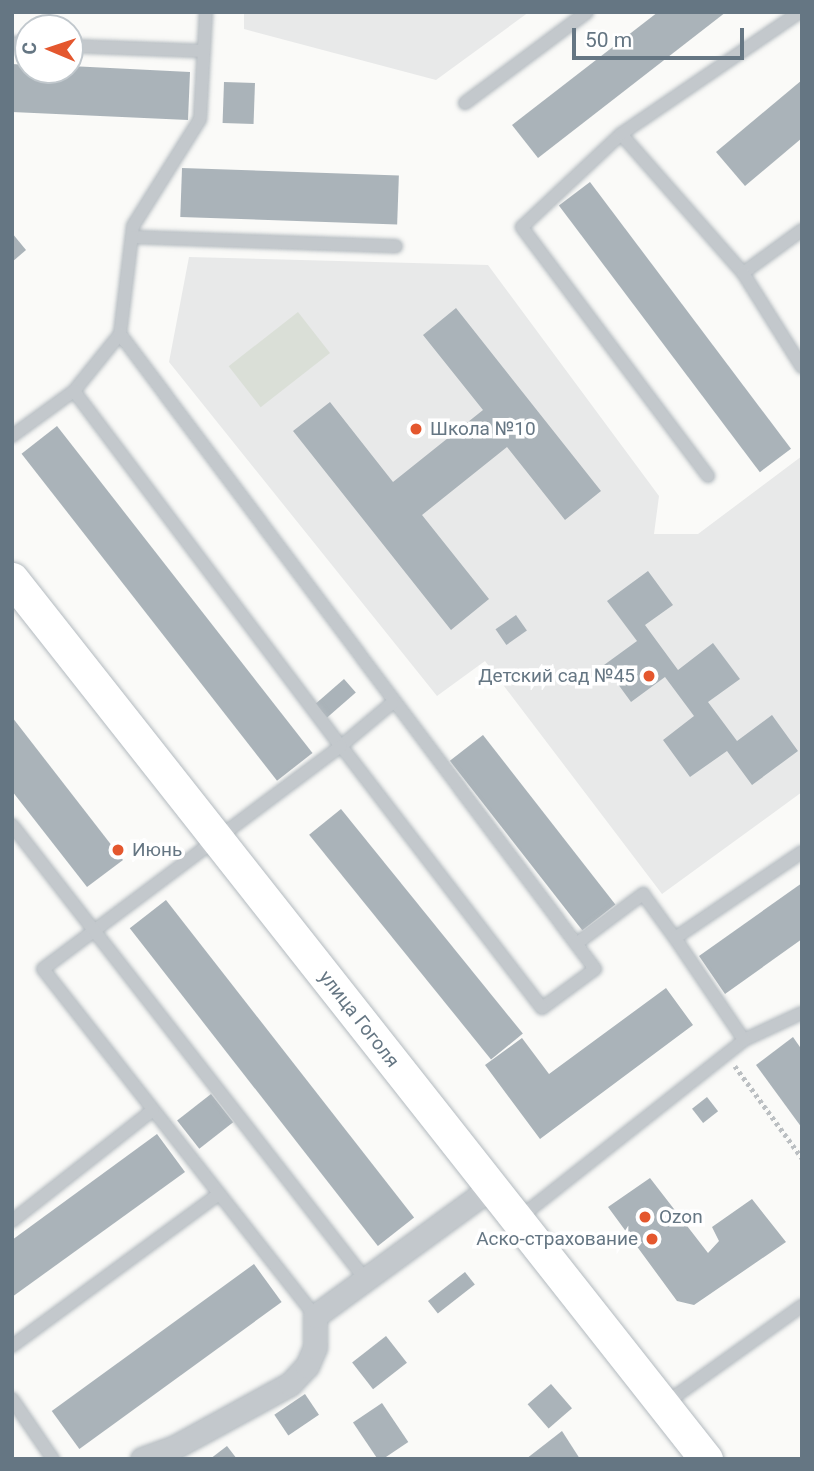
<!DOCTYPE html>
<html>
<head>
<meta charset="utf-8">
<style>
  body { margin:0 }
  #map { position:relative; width:814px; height:1471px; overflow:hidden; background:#fafaf8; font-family:Roboto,sans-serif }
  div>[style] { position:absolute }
  .built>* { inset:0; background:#e8e9e9 }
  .green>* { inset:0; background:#dadfd7; transform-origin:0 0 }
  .building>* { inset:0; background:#aab3b9; transform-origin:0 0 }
  .path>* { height:4.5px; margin-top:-2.25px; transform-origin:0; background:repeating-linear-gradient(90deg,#bbbfc2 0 3.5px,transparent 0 7px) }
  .roads { filter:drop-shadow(0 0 2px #b3babf) drop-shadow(0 0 2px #b3babf) }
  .service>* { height:12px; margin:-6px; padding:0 6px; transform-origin:6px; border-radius:6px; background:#c3c8cc }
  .minor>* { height:23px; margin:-11.5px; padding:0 11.5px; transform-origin:11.5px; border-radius:11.5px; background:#c3c8cc }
  .secondary>* { height:33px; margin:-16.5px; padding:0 16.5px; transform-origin:16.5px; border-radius:16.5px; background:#fff }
  .dots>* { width:19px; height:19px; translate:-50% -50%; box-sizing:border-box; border:4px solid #fff; border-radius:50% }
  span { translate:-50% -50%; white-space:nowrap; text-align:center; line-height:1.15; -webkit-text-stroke:7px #fff; paint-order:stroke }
  .poi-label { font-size:19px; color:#657683 }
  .left { translate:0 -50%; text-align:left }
  .right { translate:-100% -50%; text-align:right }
  .street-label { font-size:19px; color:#657683 }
  .frame { position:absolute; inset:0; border:14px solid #657683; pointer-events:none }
  .north { position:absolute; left:14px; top:14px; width:70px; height:70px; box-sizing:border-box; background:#fff; border:2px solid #c1c8cd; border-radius:50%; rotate:272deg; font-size:19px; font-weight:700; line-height:28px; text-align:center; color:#657683 }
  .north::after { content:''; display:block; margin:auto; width:24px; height:32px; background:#e4572e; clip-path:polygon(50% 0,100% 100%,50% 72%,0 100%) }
  .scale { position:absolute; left:572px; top:28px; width:172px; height:32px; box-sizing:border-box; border:4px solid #657683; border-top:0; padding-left:9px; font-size:21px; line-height:24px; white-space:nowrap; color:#657683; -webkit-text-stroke:5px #fff; paint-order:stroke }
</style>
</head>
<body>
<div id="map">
  <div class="built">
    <i style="clip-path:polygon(244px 12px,529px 12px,436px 80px,244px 29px)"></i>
    <i style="clip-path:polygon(189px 257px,488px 265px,659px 496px,654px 534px,698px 534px,802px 456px,802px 792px,662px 894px,485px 661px,437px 696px,169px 362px)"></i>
  </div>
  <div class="green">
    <i style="left:298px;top:312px;width:52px;height:88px;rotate:52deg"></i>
  </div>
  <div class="building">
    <i style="clip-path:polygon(658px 12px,726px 12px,538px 158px,512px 125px)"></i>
    <i style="clip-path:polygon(12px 64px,28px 65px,28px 70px,70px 70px,70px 66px,190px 72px,188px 120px,12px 112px)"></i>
    <i style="clip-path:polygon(802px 80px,802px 138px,745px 186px,716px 152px)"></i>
    <i style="left:224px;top:82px;width:31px;height:41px;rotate:2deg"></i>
    <i style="left:182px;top:168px;width:217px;height:49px;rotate:2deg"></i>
    <i style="left:590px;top:182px;width:334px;height:39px;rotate:53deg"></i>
    <i style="clip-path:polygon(12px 233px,26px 250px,12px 262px)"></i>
    <i style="clip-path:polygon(456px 308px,601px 491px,565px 520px,507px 447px,422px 515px,489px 599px,451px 630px,293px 431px,330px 402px,393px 482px,483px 410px,423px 335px)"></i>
    <i style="left:57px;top:426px;width:415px;height:45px;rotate:52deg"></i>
    <i style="clip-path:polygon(648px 571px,673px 605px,645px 625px,678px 670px,713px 643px,740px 679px,708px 702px,737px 741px,772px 715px,798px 751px,752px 785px,727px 751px,690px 777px,663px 740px,694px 716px,665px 677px,631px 702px,604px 665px,637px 641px,607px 601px)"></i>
    <i style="left:516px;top:615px;width:19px;height:25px;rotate:55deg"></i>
    <i style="left:344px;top:679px;width:18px;height:38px;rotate:49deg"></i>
    <i style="clip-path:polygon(12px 717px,123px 860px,87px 887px,12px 791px)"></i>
    <i style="left:483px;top:735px;width:215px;height:42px;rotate:52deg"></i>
    <i style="left:341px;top:809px;width:289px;height:41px;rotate:51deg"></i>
    <i style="clip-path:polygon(802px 883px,802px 939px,725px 994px,699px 956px)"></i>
    <i style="left:166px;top:900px;width:403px;height:46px;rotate:52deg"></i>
    <i style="clip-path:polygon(666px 988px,693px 1025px,540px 1139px,485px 1065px,522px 1038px,549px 1074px)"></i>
    <i style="clip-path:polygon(793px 1037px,802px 1050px,802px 1128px,756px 1065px)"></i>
    <i style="left:211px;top:1094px;width:36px;height:43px;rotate:52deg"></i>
    <i style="left:707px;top:1097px;width:18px;height:19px;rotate:52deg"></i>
    <i style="clip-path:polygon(157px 1134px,185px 1172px,12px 1297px,12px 1240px)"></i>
    <i style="clip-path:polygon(650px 1178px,708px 1253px,719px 1241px,712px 1227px,752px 1199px,786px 1242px,694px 1305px,677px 1301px,608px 1207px)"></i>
    <i style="left:254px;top:1264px;width:47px;height:250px;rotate:54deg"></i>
    <i style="left:465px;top:1272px;width:16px;height:47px;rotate:52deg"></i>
    <i style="left:386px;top:1336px;width:34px;height:43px;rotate:52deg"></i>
    <i style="left:551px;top:1384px;width:32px;height:31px;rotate:49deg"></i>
    <i style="left:305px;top:1394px;width:25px;height:37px;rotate:56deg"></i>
    <i style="left:382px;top:1403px;width:47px;height:35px;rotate:56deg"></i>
    <i style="clip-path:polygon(562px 1431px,580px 1459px,526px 1459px)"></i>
    <i style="clip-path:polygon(227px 1446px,237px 1459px,210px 1459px)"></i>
  </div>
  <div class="path">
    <i style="left:735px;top:1066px;width:114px;rotate:53.9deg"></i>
  </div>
  <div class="roads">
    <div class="service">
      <i style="left:12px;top:43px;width:16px;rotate:4deg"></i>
      <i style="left:70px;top:46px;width:134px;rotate:2.1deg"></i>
      <i style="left:465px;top:103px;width:152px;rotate:-36.7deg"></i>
      <i style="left:621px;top:134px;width:185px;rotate:48.7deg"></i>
      <i style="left:743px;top:273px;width:73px;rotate:-36.1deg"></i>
      <i style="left:132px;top:237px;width:264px;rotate:2deg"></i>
      <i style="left:743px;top:273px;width:111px;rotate:57.9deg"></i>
      <i style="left:120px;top:334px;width:109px;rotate:-83.1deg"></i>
      <i style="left:133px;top:226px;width:126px;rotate:-57.9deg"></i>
      <i style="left:200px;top:119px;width:107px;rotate:-86.8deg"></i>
      <i style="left:74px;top:391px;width:73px;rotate:-51.1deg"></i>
      <i style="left:120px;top:334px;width:793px;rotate:53.2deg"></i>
      <i style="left:595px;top:969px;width:66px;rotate:143.7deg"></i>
      <i style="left:542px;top:1008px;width:330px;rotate:-127.5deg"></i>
      <i style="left:341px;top:746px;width:67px;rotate:-40.1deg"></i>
      <i style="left:12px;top:436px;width:77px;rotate:-36deg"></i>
      <i style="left:74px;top:391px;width:444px;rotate:53.1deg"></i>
      <i style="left:341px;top:746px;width:372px;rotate:143.2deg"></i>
      <i style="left:43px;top:969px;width:441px;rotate:51.9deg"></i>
      <i style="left:708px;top:476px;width:311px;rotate:-126.8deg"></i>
      <i style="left:522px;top:227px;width:136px;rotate:-43.2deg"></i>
      <i style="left:621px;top:134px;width:217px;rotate:-34.3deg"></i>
      <i style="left:12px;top:825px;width:575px;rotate:52.13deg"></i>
      <i style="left:576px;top:944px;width:84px;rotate:-36.7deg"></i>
      <i style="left:643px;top:894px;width:54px;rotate:54deg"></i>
      <i style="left:744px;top:1040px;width:64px;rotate:-25deg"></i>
      <i style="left:519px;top:1218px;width:287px;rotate:-38.3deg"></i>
      <i style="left:744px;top:1040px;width:123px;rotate:-124.1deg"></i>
      <i style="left:675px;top:938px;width:153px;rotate:-34.1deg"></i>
      <i style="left:12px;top:1221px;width:179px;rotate:-38.2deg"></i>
      <i style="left:12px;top:1346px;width:257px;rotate:-36.3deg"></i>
      <i style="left:12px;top:1399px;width:73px;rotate:55.7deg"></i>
      <i style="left:663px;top:1405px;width:171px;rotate:-35.5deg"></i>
    </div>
    <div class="minor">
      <i style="left:142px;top:1459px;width:33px;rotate:-20deg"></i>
      <i style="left:173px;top:1448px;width:133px;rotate:-28.7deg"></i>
      <i style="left:290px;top:1384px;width:25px;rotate:-47deg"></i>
      <i style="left:307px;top:1366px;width:21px;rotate:-67deg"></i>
      <i style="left:315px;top:1347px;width:31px;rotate:-90deg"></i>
      <i style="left:315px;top:1316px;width:215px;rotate:-36.1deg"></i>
    </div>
    <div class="secondary">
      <i style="left:12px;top:579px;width:1121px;rotate:51.74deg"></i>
    </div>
  </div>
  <div class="dots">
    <i style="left:416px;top:429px;background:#e4572e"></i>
    <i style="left:649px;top:676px;background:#e4572e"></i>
    <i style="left:118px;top:850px;background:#e4572e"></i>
    <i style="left:645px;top:1217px;background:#e4572e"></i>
    <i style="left:652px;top:1239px;background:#e4572e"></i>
  </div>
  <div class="poi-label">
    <span class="left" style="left:430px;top:429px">Школа №10</span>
    <span class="right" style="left:635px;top:676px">Детский сад №45</span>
    <span class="left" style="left:132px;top:850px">Июнь</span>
    <span class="left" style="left:659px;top:1217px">Ozon</span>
    <span class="right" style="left:638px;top:1239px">Аско-страхование</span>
  </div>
  <div class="street-label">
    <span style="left:359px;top:1019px;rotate:52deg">улица Гоголя</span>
  </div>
  <div class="frame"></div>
  <div class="north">С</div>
  <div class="scale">50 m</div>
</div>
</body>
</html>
